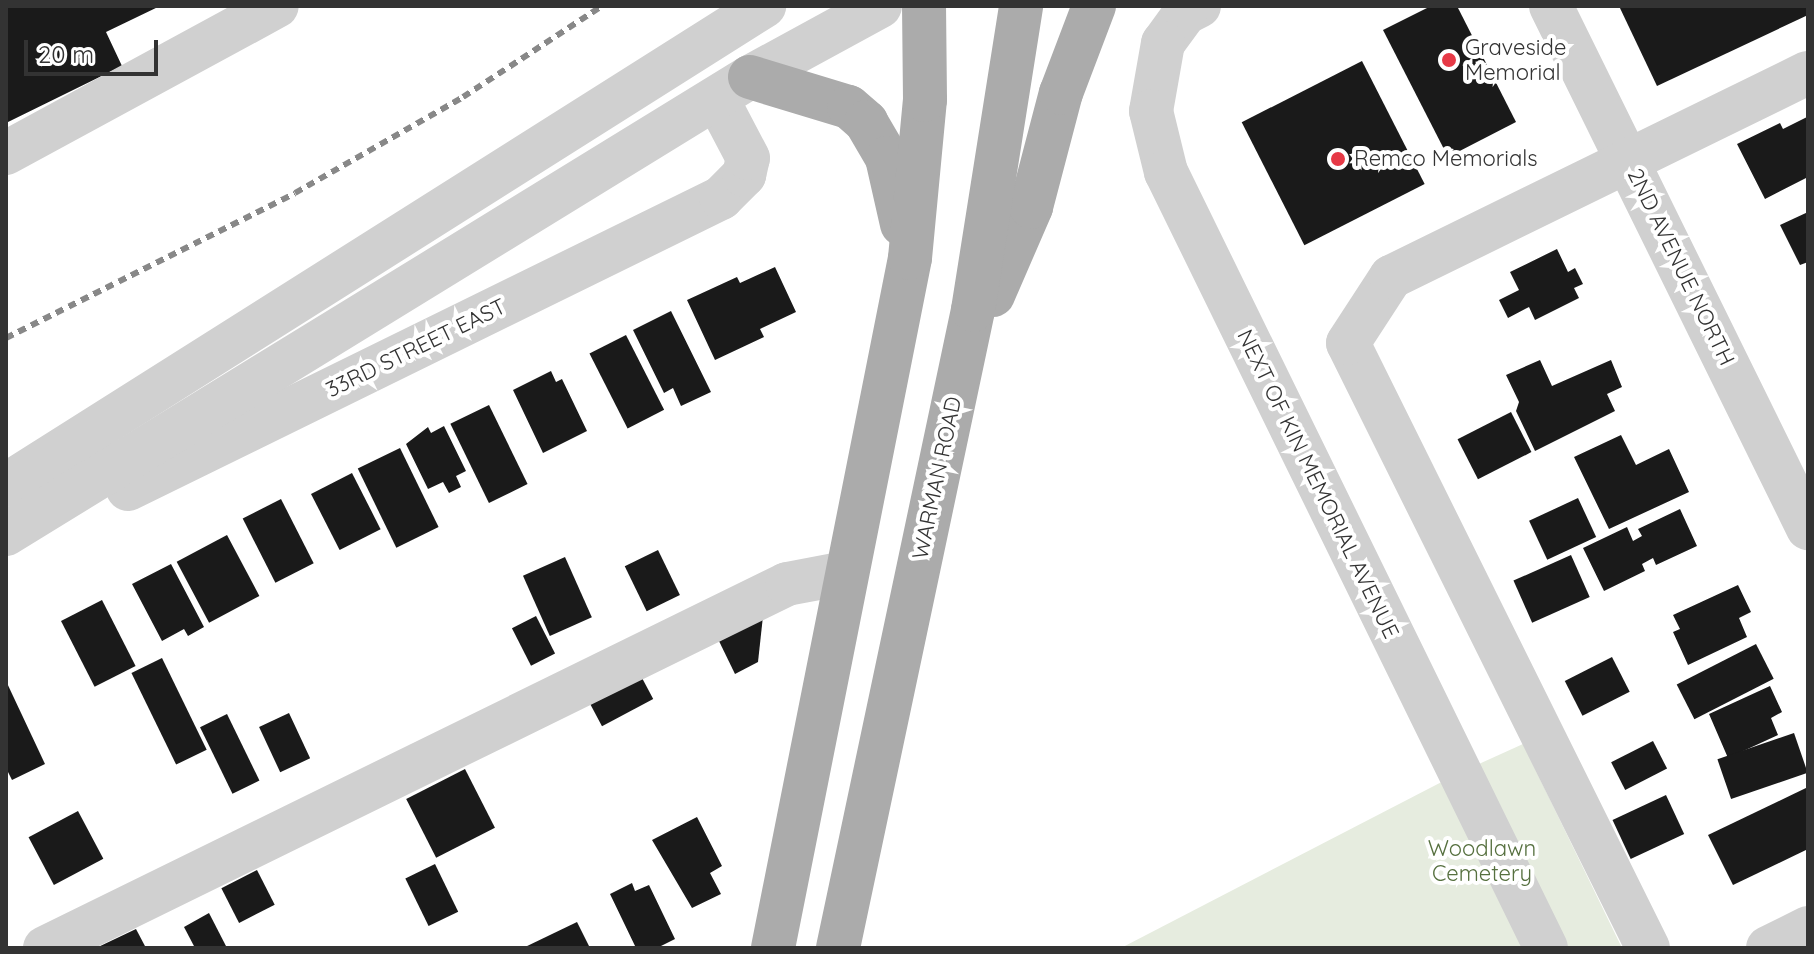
<!DOCTYPE html>
<html>
<head>
<meta charset="utf-8">
<style>
  body { margin:0 }
  #map { position:relative; width:1814px; height:954px; overflow:hidden; background:#fff; font-family:Quicksand,sans-serif }
  div>[style] { position:absolute }
  .green>* { inset:0; background:#e6ecdf }
  .building>* { inset:0; background:#1a1a1a; transform-origin:0 0 }
  .minor>* { height:44px; margin:-22px; padding:0 22px; transform-origin:22px; border-radius:22px; background:#d0d0d0 }
  .major>* { height:44px; margin:-22px; padding:0 22px; transform-origin:22px; border-radius:22px; background:#ababab }
  .rail>* { height:6px; margin-top:-3px; transform-origin:0; background:repeating-linear-gradient(90deg,#888 0 8px,transparent 0 14px) }
  .dots>* { width:22px; height:22px; translate:-50% -50%; box-sizing:border-box; border:4px solid #fff; border-radius:50% }
  span { translate:-50% -50%; white-space:nowrap; text-align:center; line-height:1.15; -webkit-text-stroke:8px #fff; paint-order:stroke }
  .poi-label { font-size:22px; color:#333 }
  .left { translate:0 -50%; text-align:left }
  .street-label { font-size:22px; color:#333 }
  .park-label { font-size:22px; color:#56703f }
  .frame { position:absolute; inset:0; border:8px solid #333; pointer-events:none }
  .scale { position:absolute; left:24px; top:40px; width:134px; height:36px; box-sizing:border-box; border:4px solid #333; border-top:0; padding-left:10px; font-size:24px; line-height:28px; white-space:nowrap; color:#333; -webkit-text-stroke:6px #fff; paint-order:stroke }
</style>
</head>
<body>
<div id="map">
  <div class="green">
    <i style="clip-path:polygon(1523px 744px,1622px 948px,1121px 948px,1459px 773px)"></i>
  </div>
  <div class="building">
    <i style="clip-path:polygon(12px 6px,160px 6px,106px 32px,122px 66px,6px 123px,6px 9px)"></i>
    <i style="clip-path:polygon(1431px 6px,1457px 6px,1516px 122px,1448px 157px,1383px 30px)"></i>
    <i style="clip-path:polygon(1619px 6px,1808px 6px,1808px 15px,1657px 86px)"></i>
    <i style="left:1362px;top:61px;width:138px;height:135px;rotate:63deg"></i>
    <i style="clip-path:polygon(1807px 117px,1808px 177px,1765px 199px,1737px 144px,1780px 123px,1783px 129px)"></i>
    <i style="clip-path:polygon(1808px 212px,1808px 262px,1800px 265px,1780px 225px)"></i>
    <i style="clip-path:polygon(1557px 249px,1568px 272px,1575px 268px,1583px 284px,1574px 288px,1579px 298px,1535px 320px,1529px 307px,1508px 318px,1499px 300px,1519px 290px,1510px 272px)"></i>
    <i style="clip-path:polygon(775px 267px,796px 312px,760px 329px,764px 337px,715px 360px,687px 300px,737px 277px,740px 283px)"></i>
    <i style="clip-path:polygon(671px 311px,711px 392px,681px 406px,673px 388px,664px 393px,633px 330px)"></i>
    <i style="left:626px;top:335px;width:84px;height:41px;rotate:63deg"></i>
    <i style="clip-path:polygon(1540px 360px,1552px 386px,1611px 360px,1622px 387px,1607px 394px,1615px 411px,1535px 451px,1516px 411px,1519px 402px,1506px 375px)"></i>
    <i style="clip-path:polygon(551px 371px,556px 382px,562px 379px,587px 431px,543px 453px,513px 390px)"></i>
    <i style="left:489px;top:405px;width:88px;height:43px;rotate:64deg"></i>
    <i style="left:1511px;top:412px;width:45px;height:60px;rotate:63deg"></i>
    <i style="clip-path:polygon(444px 426px,466px 471px,456px 476px,461px 487px,449px 493px,443px 482px,428px 489px,406px 444px,428px 427px,431px 433px)"></i>
    <i style="clip-path:polygon(1621px 435px,1636px 465px,1669px 449px,1689px 492px,1609px 529px,1574px 457px)"></i>
    <i style="left:400px;top:448px;width:88px;height:47px;rotate:64deg"></i>
    <i style="left:352px;top:473px;width:63px;height:46px;rotate:63deg"></i>
    <i style="left:1578px;top:498px;width:43px;height:54px;rotate:65deg"></i>
    <i style="left:281px;top:499px;width:72px;height:43px;rotate:63deg"></i>
    <i style="clip-path:polygon(1680px 509px,1697px 546px,1656px 565px,1653px 558px,1642px 564px,1645px 571px,1604px 591px,1583px 548px,1627px 527px,1633px 541px,1642px 536px,1638px 529px)"></i>
    <i style="left:227px;top:535px;width:69px;height:57px;rotate:62deg"></i>
    <i style="left:658px;top:550px;width:50px;height:37px;rotate:64deg"></i>
    <i style="left:1571px;top:555px;width:46px;height:63px;rotate:66deg"></i>
    <i style="left:565px;top:557px;width:66px;height:46px;rotate:66deg"></i>
    <i style="clip-path:polygon(171px 564px,204px 627px,188px 636px,184px 629px,162px 641px,132px 584px)"></i>
    <i style="clip-path:polygon(1738px 585px,1751px 612px,1739px 618px,1747px 637px,1688px 665px,1673px 632px,1680px 629px,1673px 615px)"></i>
    <i style="left:102px;top:600px;width:74px;height:46px;rotate:63deg"></i>
    <i style="left:536px;top:616px;width:42px;height:27px;rotate:63deg"></i>
    <i style="clip-path:polygon(763px 616px,758px 662px,735px 674px,718px 639px)"></i>
    <i style="left:1756px;top:644px;width:39px;height:89px;rotate:63deg"></i>
    <i style="left:1612px;top:657px;width:39px;height:53px;rotate:63deg"></i>
    <i style="left:162px;top:658px;width:102px;height:34px;rotate:64deg"></i>
    <i style="left:641px;top:676px;width:26px;height:58px;rotate:62deg"></i>
    <i style="clip-path:polygon(6px 681px,45px 764px,12px 780px,6px 768px)"></i>
    <i style="clip-path:polygon(1770px 686px,1782px 712px,1771px 718px,1778px 735px,1728px 758px,1709px 714px)"></i>
    <i style="left:289px;top:713px;width:50px;height:33px;rotate:65deg"></i>
    <i style="left:227px;top:714px;width:74px;height:30px;rotate:64deg"></i>
    <i style="left:1794px;top:733px;width:42px;height:81px;rotate:71deg"></i>
    <i style="left:1653px;top:741px;width:31px;height:47px;rotate:63deg"></i>
    <i style="left:465px;top:769px;width:66px;height:66px;rotate:63deg"></i>
    <i style="clip-path:polygon(1808px 787px,1808px 849px,1733px 885px,1708px 835px)"></i>
    <i style="left:1666px;top:795px;width:43px;height:59px;rotate:65deg"></i>
    <i style="left:78px;top:811px;width:54px;height:56px;rotate:62deg"></i>
    <i style="clip-path:polygon(697px 817px,722px 866px,710px 873px,721px 894px,692px 908px,652px 840px)"></i>
    <i style="left:435px;top:864px;width:53px;height:33px;rotate:64deg"></i>
    <i style="left:257px;top:870px;width:39px;height:40px;rotate:63deg"></i>
    <i style="clip-path:polygon(632px 883px,635px 891px,649px 885px,675px 939px,657px 948px,636px 948px,610px 894px)"></i>
    <i style="clip-path:polygon(209px 913px,227px 948px,195px 948px,184px 927px)"></i>
    <i style="clip-path:polygon(577px 922px,590px 948px,523px 948px)"></i>
    <i style="clip-path:polygon(136px 929px,146px 948px,96px 948px)"></i>
  </div>
  <div class="minor">
    <i style="left:1199px;top:6px;width:16px;rotate:153deg"></i>
    <i style="left:1185px;top:13px;width:37px;rotate:126deg"></i>
    <i style="left:1163px;top:43px;width:69px;rotate:100deg"></i>
    <i style="left:1151px;top:111px;width:63px;rotate:76.2deg"></i>
    <i style="left:1166px;top:172px;width:864px;rotate:63.91deg"></i>
    <i style="left:1551px;top:6px;width:582px;rotate:63.79deg"></i>
    <i style="left:6px;top:153px;width:308px;rotate:-28.5deg"></i>
    <i style="left:6px;top:485px;width:897px;rotate:-32.29deg"></i>
    <i style="left:128px;top:489px;width:661px;rotate:-26.14deg"></i>
    <i style="left:721px;top:198px;width:33px;rotate:-45deg"></i>
    <i style="left:744px;top:175px;width:17px;rotate:-77deg"></i>
    <i style="left:748px;top:158px;width:67px;rotate:-117.7deg"></i>
    <i style="left:6px;top:534px;width:873px;rotate:-31.56deg"></i>
    <i style="left:750px;top:77px;width:148px;rotate:-28.6deg"></i>
    <i style="left:45px;top:948px;width:826px;rotate:-26.13deg"></i>
    <i style="left:787px;top:584px;width:60px;rotate:-10.6deg"></i>
    <i style="left:1648px;top:948px;width:675px;rotate:-116.38deg"></i>
    <i style="left:1348px;top:343px;width:79px;rotate:-56.9deg"></i>
    <i style="left:1391px;top:277px;width:464px;rotate:-26.1deg"></i>
    <i style="left:1768px;top:948px;width:45px;rotate:-26.6deg"></i>
  </div>
  <div class="major">
    <i style="left:750px;top:77px;width:103px;rotate:16.9deg"></i>
    <i style="left:849px;top:107px;width:23px;rotate:41deg"></i>
    <i style="left:866px;top:122px;width:42px;rotate:59.7deg"></i>
    <i style="left:887px;top:158px;width:68px;rotate:77.2deg"></i>
    <i style="left:993px;top:295px;width:96px;rotate:-66.6deg"></i>
    <i style="left:1031px;top:207px;width:118px;rotate:-75.3deg"></i>
    <i style="left:1061px;top:93px;width:93px;rotate:-69.2deg"></i>
    <i style="left:773px;top:948px;width:703px;rotate:-78.77deg"></i>
    <i style="left:910px;top:258px;width:159px;rotate:-84.6deg"></i>
    <i style="left:925px;top:100px;width:94px;rotate:-90.6deg"></i>
    <i style="left:838px;top:948px;width:652px;rotate:-78.05deg"></i>
    <i style="left:973px;top:310px;width:308px;rotate:-81deg"></i>
  </div>
  <div class="rail">
    <i style="left:6px;top:338px;width:323px;rotate:-26.6deg"></i>
    <i style="left:295px;top:193px;width:193px;rotate:-29.7deg"></i>
    <i style="left:463px;top:97px;width:166px;rotate:-33.2deg"></i>
  </div>
  <div class="dots">
    <i style="left:1449px;top:60px;background:#e63946"></i>
    <i style="left:1338px;top:159px;background:#e63946"></i>
  </div>
  <div class="poi-label">
    <span class="left" style="left:1465px;top:60px">Graveside<br>Memorial</span>
    <span class="left" style="left:1354px;top:159px">Remco Memorials</span>
  </div>
  <div class="street-label">
    <span style="left:1681px;top:267px;rotate:64deg">2ND AVENUE NORTH</span>
    <span style="left:416px;top:348px;rotate:-26deg">33RD STREET EAST</span>
    <span style="left:937px;top:478px;rotate:-78deg">WARMAN ROAD</span>
    <span style="left:1318px;top:484px;rotate:64deg">NEXT OF KIN MEMORIAL AVENUE</span>
  </div>
  <div class="park-label">
    <span style="left:1482px;top:861px">Woodlawn<br>Cemetery</span>
  </div>
  <div class="frame"></div>
  <div class="scale">20 m</div>
</div>
</body>
</html>
